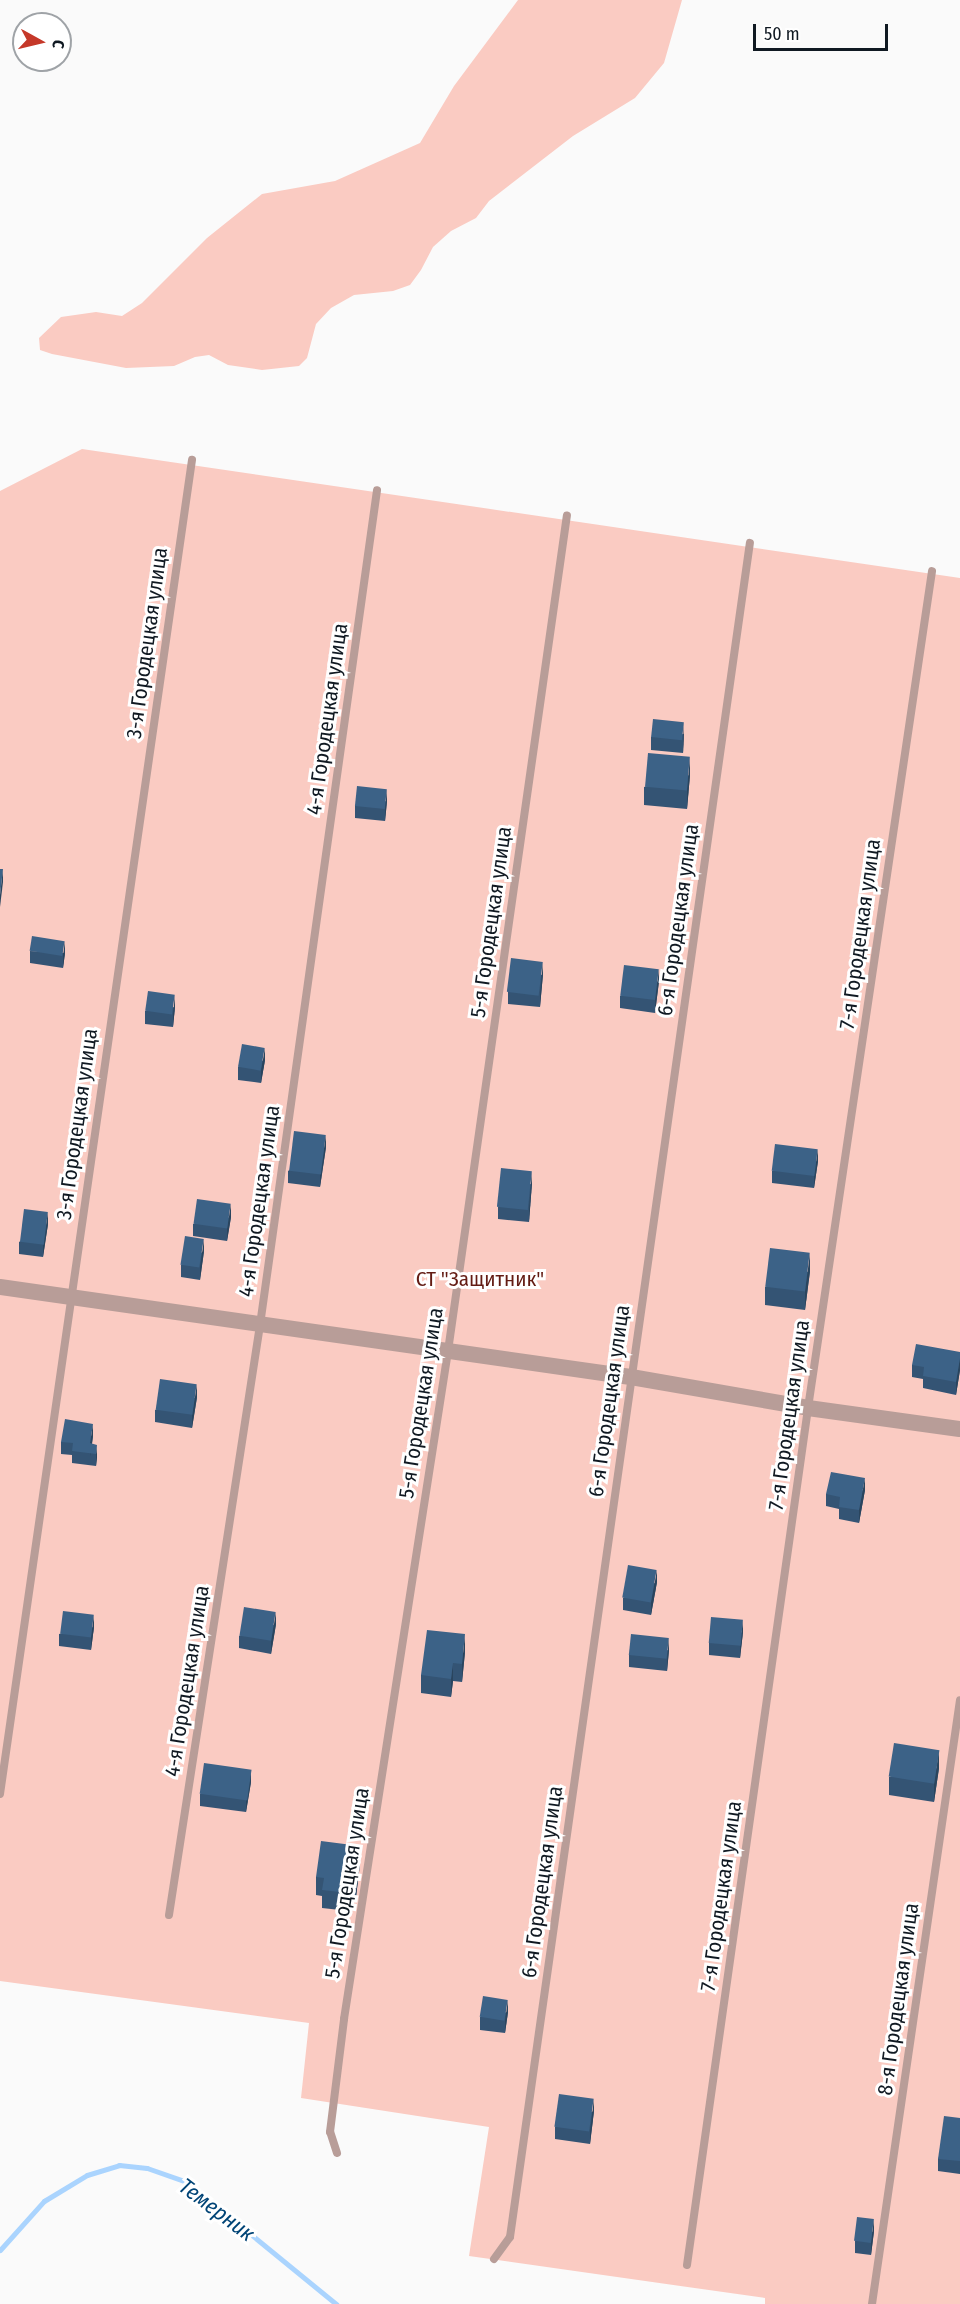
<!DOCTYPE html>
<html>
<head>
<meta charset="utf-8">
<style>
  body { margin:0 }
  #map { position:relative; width:960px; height:2304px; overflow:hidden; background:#fafafa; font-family:"Fira Sans Condensed",sans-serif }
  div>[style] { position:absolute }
  .green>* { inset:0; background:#facbc2 }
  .stream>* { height:5px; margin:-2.5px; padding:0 2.5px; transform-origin:2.5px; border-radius:2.5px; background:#aad4fe }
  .service>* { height:8px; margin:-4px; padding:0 4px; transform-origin:4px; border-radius:4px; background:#b89d98 }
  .tertiary>* { height:16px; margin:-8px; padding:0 8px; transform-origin:8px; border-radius:8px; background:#b89d98 }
  .wall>* { inset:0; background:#345474 }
  .shaded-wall>* { inset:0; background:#2a455e }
  .building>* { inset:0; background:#3c6287; transform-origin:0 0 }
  span { translate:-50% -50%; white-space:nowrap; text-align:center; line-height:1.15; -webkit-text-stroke:6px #fff; paint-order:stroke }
  .street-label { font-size:21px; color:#101922 }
  .park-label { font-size:21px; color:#631c14 }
  .water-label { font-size:22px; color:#004476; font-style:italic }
  .north { position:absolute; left:12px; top:12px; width:60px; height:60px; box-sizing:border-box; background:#fff; border:2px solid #9fa3a7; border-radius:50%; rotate:98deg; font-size:16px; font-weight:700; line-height:24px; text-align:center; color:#101922 }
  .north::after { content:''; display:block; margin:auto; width:21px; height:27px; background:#c53829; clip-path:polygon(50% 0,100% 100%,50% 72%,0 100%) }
  .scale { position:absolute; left:753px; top:24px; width:135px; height:27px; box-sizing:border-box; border:3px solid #101922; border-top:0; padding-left:8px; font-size:18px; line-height:21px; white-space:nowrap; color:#101922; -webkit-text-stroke:4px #fff; paint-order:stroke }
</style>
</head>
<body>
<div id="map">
  <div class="green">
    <i style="clip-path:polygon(518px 0,682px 0,664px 63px,635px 98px,573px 136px,489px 201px,476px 218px,451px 231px,433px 247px,421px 270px,410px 285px,393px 291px,354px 295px,331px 308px,316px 324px,307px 358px,299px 366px,262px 370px,228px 365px,209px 355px,195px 357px,174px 366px,126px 368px,52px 354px,40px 350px,39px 338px,61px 317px,96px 312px,122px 316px,142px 303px,207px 238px,262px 194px,335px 181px,420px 143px,454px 86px)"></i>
    <i style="clip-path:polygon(82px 449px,960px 578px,960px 2304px,765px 2304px,765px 2298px,469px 2256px,489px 2127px,301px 2098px,309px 2023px,0 1981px,0 491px)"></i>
  </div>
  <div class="stream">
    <i style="left:0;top:2250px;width:66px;rotate:-48.1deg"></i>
    <i style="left:44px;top:2201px;width:50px;rotate:-31.2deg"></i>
    <i style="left:87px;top:2175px;width:34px;rotate:-17deg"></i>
    <i style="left:119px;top:2165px;width:28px;rotate:6deg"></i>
    <i style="left:147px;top:2168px;width:42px;rotate:19.3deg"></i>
    <i style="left:187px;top:2182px;width:193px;rotate:39.3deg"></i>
  </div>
  <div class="service">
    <i style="left:0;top:1794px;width:1348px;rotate:-81.81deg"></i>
    <i style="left:169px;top:1915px;width:597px;rotate:-81.23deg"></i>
    <i style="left:260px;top:1325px;width:843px;rotate:-82.02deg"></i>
    <i style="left:337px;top:2153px;width:22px;rotate:-108deg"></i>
    <i style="left:330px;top:2132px;width:114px;rotate:-82.9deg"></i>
    <i style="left:344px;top:2019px;width:676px;rotate:-81.15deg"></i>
    <i style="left:448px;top:1351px;width:844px;rotate:-81.9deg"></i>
    <i style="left:494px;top:2259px;width:27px;rotate:-54deg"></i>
    <i style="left:510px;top:2237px;width:1711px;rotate:-81.94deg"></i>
    <i style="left:687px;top:2265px;width:865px;rotate:-81.96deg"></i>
    <i style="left:808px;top:1408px;width:846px;rotate:-81.57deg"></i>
    <i style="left:872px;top:2304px;width:610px;rotate:-81.71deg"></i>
  </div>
  <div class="tertiary">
    <i style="left:0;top:1287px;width:637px;rotate:8.12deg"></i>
    <i style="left:631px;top:1377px;width:180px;rotate:9.9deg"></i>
    <i style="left:808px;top:1408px;width:153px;rotate:7.9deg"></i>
  </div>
  <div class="wall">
    <i style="clip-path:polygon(684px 734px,683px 753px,651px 750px,651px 737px)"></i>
    <i style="clip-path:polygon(690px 775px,687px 809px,644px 805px,644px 787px)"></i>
    <i style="clip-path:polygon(387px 801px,385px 821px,355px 818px,355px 806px)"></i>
    <i style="clip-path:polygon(30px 951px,65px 953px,63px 968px,30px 963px)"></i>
    <i style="clip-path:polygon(543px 974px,540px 1007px,508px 1004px,508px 992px)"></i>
    <i style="clip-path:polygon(659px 981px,655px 1013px,620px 1008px,620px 996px)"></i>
    <i style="clip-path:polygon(175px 1007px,173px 1027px,145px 1024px,145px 1011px)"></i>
    <i style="clip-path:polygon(265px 1060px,261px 1083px,238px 1080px,238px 1067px)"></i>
    <i style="clip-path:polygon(326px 1147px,320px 1187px,288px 1183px,288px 1171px)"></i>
    <i style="clip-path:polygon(818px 1161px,814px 1188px,772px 1183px,772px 1171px)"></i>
    <i style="clip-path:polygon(532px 1183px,529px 1222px,498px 1219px,498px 1207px)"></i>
    <i style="clip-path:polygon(231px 1217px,227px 1241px,193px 1236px,193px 1224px)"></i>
    <i style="clip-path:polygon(48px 1224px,43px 1257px,19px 1254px,19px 1242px)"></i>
    <i style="clip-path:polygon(204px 1251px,200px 1280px,181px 1277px,181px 1265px)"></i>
    <i style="clip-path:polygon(810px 1271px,805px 1310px,765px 1305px,765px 1287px)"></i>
    <i style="clip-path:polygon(960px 1352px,960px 1370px,956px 1395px,923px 1388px,923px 1379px,912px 1377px,912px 1365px)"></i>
    <i style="clip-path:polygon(197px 1397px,192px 1428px,155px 1422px,155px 1410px)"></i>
    <i style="clip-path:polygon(93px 1436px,92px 1444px,97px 1457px,96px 1466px,72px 1463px,72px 1455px,61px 1454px,61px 1442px)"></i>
    <i style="clip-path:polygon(865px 1490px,859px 1523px,839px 1519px,839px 1509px,826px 1506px,826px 1494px)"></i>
    <i style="clip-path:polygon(657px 1582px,651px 1615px,623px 1610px,623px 1598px)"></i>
    <i style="clip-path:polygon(276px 1624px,271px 1654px,239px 1648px,239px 1636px)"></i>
    <i style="clip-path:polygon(94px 1627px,91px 1650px,59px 1646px,59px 1634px)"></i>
    <i style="clip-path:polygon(743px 1632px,740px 1658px,709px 1655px,709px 1643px)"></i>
    <i style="clip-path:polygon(669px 1650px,667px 1671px,629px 1667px,629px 1655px)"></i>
    <i style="clip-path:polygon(465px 1652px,462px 1682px,453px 1681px,451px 1697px,421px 1693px,421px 1675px)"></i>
    <i style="clip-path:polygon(939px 1768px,934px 1802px,889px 1795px,889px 1777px)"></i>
    <i style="clip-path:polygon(251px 1782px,246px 1812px,200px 1806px,200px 1794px)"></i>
    <i style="clip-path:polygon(360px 1864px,356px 1897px,351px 1895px,349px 1911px,322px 1908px,322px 1896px,316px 1895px,316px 1877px)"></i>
    <i style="clip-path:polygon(508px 2012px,505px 2033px,480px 2030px,480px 2017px)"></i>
    <i style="clip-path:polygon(594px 2111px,590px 2144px,555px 2139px,555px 2127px)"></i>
    <i style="clip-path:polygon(960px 2118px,960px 2174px,938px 2171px,938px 2159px)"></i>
    <i style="clip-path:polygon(874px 2231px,871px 2255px,855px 2253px,855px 2241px)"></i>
  </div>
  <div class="shaded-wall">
    <i style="clip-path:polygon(684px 722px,684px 734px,683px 753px,683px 741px)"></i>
    <i style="clip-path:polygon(690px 757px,690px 775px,687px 809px,687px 791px)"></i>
    <i style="clip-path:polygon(387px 789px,387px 801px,385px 821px,385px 809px)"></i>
    <i style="clip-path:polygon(3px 869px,3px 882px,0 907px,0 895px)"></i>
    <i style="clip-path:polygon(65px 941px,65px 953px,63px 968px,63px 956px)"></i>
    <i style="clip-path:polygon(543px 962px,543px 974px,540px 1007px,540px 995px)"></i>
    <i style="clip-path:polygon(659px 969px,659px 981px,655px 1013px,655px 1001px)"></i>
    <i style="clip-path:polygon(175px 995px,175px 1007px,173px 1027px,173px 1015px)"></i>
    <i style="clip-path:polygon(265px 1048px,265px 1060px,261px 1083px,261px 1071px)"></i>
    <i style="clip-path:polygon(326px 1135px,326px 1147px,320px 1187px,320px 1175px)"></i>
    <i style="clip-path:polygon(818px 1149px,818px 1161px,814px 1188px,814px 1176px)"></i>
    <i style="clip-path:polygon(532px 1171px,532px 1183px,529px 1222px,529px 1210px)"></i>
    <i style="clip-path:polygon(231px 1204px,231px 1217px,227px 1241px,227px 1229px)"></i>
    <i style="clip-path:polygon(48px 1212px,48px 1224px,43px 1257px,43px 1245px)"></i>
    <i style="clip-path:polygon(204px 1239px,204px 1251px,200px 1280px,200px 1268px)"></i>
    <i style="clip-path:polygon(810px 1253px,810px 1271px,805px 1310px,805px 1292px)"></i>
    <i style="clip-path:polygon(960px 1358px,960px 1370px,956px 1395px,956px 1382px)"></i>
    <i style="clip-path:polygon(197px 1384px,197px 1397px,192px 1428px,192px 1416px)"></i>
    <i style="clip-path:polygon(93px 1424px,93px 1436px,90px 1456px,90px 1443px)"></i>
    <i style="clip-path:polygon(97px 1445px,97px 1457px,96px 1466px,96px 1454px)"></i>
    <i style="clip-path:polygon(865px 1478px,865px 1490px,859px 1523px,859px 1510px)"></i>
    <i style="clip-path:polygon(657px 1570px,657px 1582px,651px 1615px,651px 1603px)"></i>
    <i style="clip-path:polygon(276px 1612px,276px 1624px,271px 1654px,271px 1642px)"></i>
    <i style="clip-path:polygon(94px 1615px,94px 1627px,91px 1650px,91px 1638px)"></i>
    <i style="clip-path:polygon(743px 1620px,743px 1632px,740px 1658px,740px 1646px)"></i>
    <i style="clip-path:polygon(465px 1634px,465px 1652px,462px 1682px,462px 1664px)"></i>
    <i style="clip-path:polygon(669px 1638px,669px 1650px,667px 1671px,667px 1659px)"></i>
    <i style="clip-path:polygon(453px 1663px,453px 1681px,451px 1697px,451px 1679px)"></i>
    <i style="clip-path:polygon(939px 1750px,939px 1768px,934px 1802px,934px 1784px)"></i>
    <i style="clip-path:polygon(251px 1770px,251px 1782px,246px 1812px,246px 1800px)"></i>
    <i style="clip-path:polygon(360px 1846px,360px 1864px,356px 1897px,356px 1879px)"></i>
    <i style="clip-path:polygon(351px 1877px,351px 1895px,349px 1911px,349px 1893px)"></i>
    <i style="clip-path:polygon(508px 2000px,508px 2012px,505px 2033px,505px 2021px)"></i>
    <i style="clip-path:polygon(594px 2099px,594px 2111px,590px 2144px,590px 2132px)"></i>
    <i style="clip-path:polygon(874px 2219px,874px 2231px,871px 2255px,871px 2243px)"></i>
  </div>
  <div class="building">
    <i style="left:653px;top:719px;width:31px;height:18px;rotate:6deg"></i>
    <i style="left:648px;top:753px;width:42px;height:34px;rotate:5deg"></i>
    <i style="left:357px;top:786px;width:30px;height:20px;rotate:6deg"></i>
    <i style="clip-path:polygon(0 869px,3px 869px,0 895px)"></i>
    <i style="left:32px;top:936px;width:33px;height:15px;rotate:9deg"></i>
    <i style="left:511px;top:958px;width:32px;height:34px;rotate:7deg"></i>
    <i style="left:624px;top:965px;width:35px;height:31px;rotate:7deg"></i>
    <i style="left:148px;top:991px;width:27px;height:20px;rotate:8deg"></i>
    <i style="left:242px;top:1044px;width:23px;height:23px;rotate:10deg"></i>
    <i style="left:294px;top:1131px;width:32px;height:40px;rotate:7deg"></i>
    <i style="left:775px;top:1144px;width:43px;height:27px;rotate:7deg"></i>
    <i style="left:501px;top:1168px;width:31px;height:39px;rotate:6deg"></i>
    <i style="left:197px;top:1199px;width:34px;height:25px;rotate:8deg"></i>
    <i style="left:24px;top:1209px;width:24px;height:33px;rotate:7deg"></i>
    <i style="left:185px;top:1236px;width:19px;height:29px;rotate:9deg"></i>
    <i style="left:770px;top:1248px;width:40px;height:39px;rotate:7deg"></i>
    <i style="clip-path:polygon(916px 1344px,960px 1352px,960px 1358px,956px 1382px,923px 1376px,924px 1367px,912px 1365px)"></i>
    <i style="left:160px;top:1379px;width:37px;height:31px;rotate:8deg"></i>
    <i style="clip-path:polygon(65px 1419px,93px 1424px,90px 1443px,97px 1445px,96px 1454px,72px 1451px,73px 1443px,61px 1442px)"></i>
    <i style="clip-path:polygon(831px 1472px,865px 1478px,859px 1510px,839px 1507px,840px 1497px,826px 1494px)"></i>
    <i style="left:628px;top:1565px;width:29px;height:33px;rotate:10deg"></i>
    <i style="left:244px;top:1607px;width:32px;height:29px;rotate:9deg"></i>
    <i style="left:63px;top:1611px;width:31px;height:23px;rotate:7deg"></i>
    <i style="left:711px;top:1617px;width:32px;height:26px;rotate:5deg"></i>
    <i style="clip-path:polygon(427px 1630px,465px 1634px,462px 1664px,453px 1663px,451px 1679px,421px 1675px)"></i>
    <i style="left:631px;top:1634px;width:38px;height:21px;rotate:6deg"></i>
    <i style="left:894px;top:1743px;width:46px;height:34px;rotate:9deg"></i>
    <i style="left:204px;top:1763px;width:48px;height:31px;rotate:8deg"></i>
    <i style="clip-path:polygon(321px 1841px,360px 1846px,356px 1879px,351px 1877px,349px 1893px,322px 1890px,324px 1878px,316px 1877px)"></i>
    <i style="left:483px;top:1996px;width:25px;height:21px;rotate:9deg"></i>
    <i style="left:559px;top:2094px;width:35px;height:33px;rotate:8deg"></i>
    <i style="clip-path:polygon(944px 2116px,960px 2118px,960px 2161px,938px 2159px)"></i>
    <i style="left:857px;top:2217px;width:17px;height:24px;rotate:7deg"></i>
  </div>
  <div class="street-label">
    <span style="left:147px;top:643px;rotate:-82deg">3-я Городецкая улица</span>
    <span style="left:327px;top:719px;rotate:-82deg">4-я Городецкая улица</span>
    <span style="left:678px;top:920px;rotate:-82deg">6-я Городецкая улица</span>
    <span style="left:491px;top:922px;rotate:-82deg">5-я Городецкая улица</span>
    <span style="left:860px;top:934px;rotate:-82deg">7-я Городецкая улица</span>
    <span style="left:77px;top:1124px;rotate:-82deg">3-я Городецкая улица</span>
    <span style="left:259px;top:1201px;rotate:-82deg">4-я Городецкая улица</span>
    <span style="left:609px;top:1401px;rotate:-82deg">6-я Городецкая улица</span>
    <span style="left:421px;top:1403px;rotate:-81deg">5-я Городецкая улица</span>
    <span style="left:789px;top:1415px;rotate:-82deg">7-я Городецкая улица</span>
    <span style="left:187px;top:1681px;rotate:-81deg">4-я Городецкая улица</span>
    <span style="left:542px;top:1882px;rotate:-82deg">6-я Городецкая улица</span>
    <span style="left:347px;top:1883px;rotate:-81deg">5-я Городецкая улица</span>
    <span style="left:721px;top:1896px;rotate:-82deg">7-я Городецкая улица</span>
    <span style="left:898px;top:1999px;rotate:-82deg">8-я Городецкая улица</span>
  </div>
  <div class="park-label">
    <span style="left:480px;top:1279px">СТ "Защитник"</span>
  </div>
  <div class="water-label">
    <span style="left:217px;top:2210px;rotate:37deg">Темерник</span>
  </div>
  <div class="north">С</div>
  <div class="scale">50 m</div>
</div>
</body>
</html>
